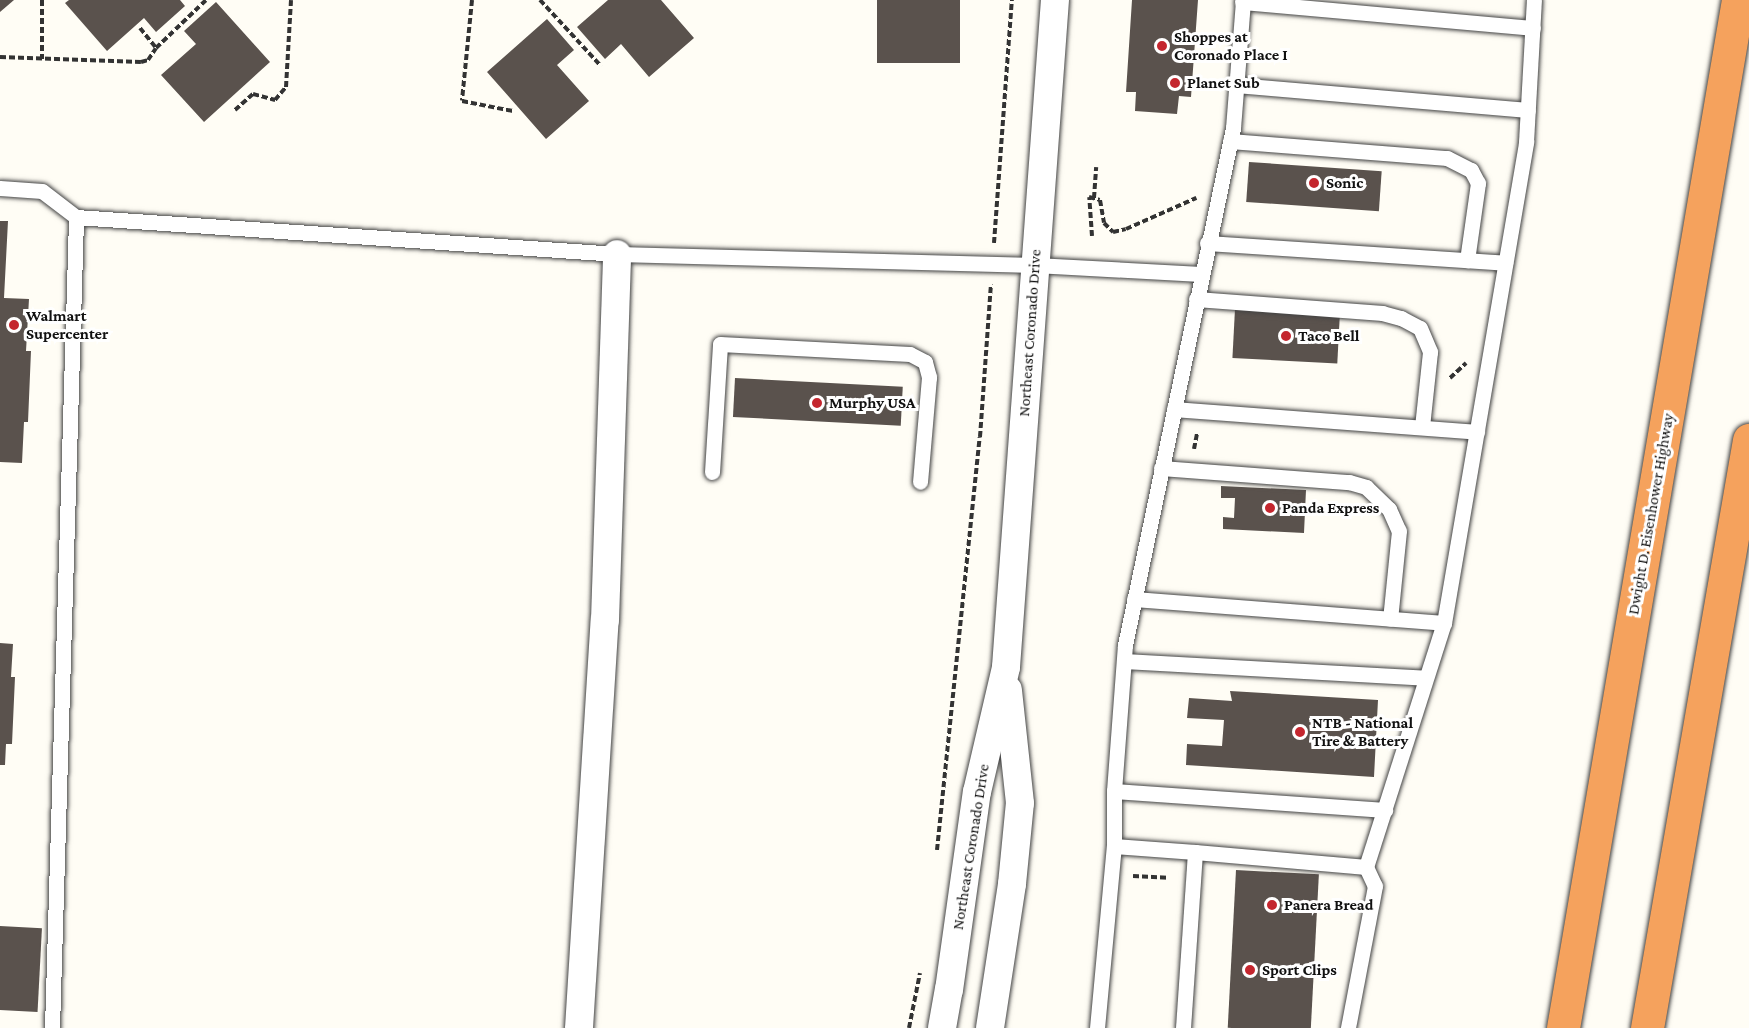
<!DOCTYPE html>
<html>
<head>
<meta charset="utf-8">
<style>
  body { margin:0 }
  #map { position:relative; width:1749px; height:1028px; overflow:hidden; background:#fffdf5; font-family:"Crimson Pro",serif }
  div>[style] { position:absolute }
  .building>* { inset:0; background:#5a524d; transform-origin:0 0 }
  .path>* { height:4px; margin-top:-2px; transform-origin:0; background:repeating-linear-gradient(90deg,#333 0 6px,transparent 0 9px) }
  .roads { filter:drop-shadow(0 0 2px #444) drop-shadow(0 0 2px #444) }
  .lane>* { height:15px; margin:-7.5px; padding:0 7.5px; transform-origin:7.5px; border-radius:7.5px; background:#fff }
  .street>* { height:28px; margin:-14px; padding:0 14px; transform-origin:14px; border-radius:14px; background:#fff }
  .highway>* { height:33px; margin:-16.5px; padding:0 16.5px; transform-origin:16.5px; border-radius:16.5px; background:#f5a25d }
  .dots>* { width:16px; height:16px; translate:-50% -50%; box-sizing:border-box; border:3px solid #fff; border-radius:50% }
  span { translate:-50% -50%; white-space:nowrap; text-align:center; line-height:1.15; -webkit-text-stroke:6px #fff; paint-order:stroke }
  .poi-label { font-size:16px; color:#111; font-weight:700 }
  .left { translate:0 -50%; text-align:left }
  .street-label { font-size:16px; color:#111 }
</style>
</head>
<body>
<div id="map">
  <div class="building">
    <i style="clip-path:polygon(0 0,14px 0,0 12px)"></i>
    <i style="clip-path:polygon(69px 0,180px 0,185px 6px,156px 32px,144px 18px,107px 51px,65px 3px)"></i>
    <i style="clip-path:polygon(608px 0,661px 0,694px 38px,649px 77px,621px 44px,605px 59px,577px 27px)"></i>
    <i style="left:877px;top:0;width:83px;height:63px"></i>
    <i style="clip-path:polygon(1132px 0,1198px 0,1191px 97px,1179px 96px,1177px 114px,1135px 111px,1136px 92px,1126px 92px)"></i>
    <i style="clip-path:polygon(216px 2px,270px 62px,204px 122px,161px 75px,196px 44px,184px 31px)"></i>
    <i style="clip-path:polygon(547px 19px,574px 50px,557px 65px,589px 101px,546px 139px,487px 72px)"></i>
    <i style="left:1249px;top:162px;width:133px;height:40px;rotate:4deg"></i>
    <i style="clip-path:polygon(0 221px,8px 221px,4px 298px,29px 299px,26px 351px,31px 351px,28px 422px,24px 422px,22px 463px,0 462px)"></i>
    <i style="left:1235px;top:309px;width:105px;height:49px;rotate:3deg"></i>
    <i style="left:735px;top:378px;width:168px;height:39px;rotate:3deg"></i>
    <i style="clip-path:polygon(1221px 486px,1306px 490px,1304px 533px,1223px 529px,1223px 517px,1234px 518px,1235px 498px,1221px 498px)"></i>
    <i style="clip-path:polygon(0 643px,13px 644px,11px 677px,15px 677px,12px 744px,6px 744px,5px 765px,0 765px)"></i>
    <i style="clip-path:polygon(1230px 691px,1378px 700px,1374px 777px,1186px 765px,1187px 744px,1222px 746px,1224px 720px,1187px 718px,1189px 698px,1232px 701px)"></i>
    <i style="left:1236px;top:870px;width:83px;height:158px;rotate:3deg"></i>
    <i style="left:0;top:926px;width:42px;height:84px;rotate:3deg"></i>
  </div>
  <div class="path">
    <i style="left:42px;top:0;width:59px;rotate:90deg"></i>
    <i style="left:472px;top:0;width:101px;rotate:95.7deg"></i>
    <i style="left:462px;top:101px;width:52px;rotate:11.1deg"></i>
    <i style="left:540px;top:0;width:90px;rotate:47.3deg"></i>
    <i style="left:140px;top:28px;width:26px;rotate:51deg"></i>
    <i style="left:156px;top:48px;width:69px;rotate:-43.8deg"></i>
    <i style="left:0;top:57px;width:141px;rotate:2deg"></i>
    <i style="left:141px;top:62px;width:7px;rotate:-16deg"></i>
    <i style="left:148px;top:60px;width:14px;rotate:-56deg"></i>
    <i style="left:235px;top:110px;width:24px;rotate:-42deg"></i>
    <i style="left:253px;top:94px;width:23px;rotate:15deg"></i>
    <i style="left:275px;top:100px;width:17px;rotate:-50deg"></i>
    <i style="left:286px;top:87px;width:87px;rotate:-86.7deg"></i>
    <i style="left:1094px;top:198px;width:31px;rotate:-86deg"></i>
    <i style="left:1092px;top:236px;width:39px;rotate:-94deg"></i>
    <i style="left:1089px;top:197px;width:11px;rotate:15deg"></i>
    <i style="left:1100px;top:200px;width:23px;rotate:80deg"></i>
    <i style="left:1104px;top:223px;width:13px;rotate:45deg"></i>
    <i style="left:1113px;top:232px;width:13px;rotate:-13deg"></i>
    <i style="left:1126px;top:229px;width:77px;rotate:-23.9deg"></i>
    <i style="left:994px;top:243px;width:244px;rotate:-85.8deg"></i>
    <i style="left:1450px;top:378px;width:22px;rotate:-43deg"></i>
    <i style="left:1194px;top:449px;width:16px;rotate:-79deg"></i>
    <i style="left:937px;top:850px;width:415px;rotate:-84.1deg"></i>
    <i style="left:980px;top:437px;width:153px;rotate:-85.9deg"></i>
    <i style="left:1133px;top:876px;width:35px;rotate:3deg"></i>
    <i style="left:909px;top:1028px;width:56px;rotate:-78.7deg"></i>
  </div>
  <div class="roads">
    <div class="lane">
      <i style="left:1242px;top:2px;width:292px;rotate:5.1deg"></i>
      <i style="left:1236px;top:85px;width:293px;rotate:4.9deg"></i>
      <i style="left:1230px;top:141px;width:218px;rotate:4.5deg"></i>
      <i style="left:1447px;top:158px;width:27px;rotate:27deg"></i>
      <i style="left:1471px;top:170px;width:15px;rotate:62deg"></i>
      <i style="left:1478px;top:183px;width:78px;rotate:98.1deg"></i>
      <i style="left:0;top:188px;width:42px;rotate:4.1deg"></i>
      <i style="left:42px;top:191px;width:43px;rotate:37.4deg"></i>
      <i style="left:76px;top:217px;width:542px;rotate:3.91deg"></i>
      <i style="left:617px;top:254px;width:418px;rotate:1.5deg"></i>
      <i style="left:1035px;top:265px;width:166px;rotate:3.1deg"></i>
      <i style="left:1207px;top:243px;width:299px;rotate:3.8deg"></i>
      <i style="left:1196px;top:299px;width:187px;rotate:4.3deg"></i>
      <i style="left:1382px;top:313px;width:20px;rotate:15deg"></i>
      <i style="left:1401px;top:318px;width:21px;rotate:28deg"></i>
      <i style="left:1420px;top:328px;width:26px;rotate:67deg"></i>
      <i style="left:1430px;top:352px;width:75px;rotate:96.1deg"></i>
      <i style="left:1174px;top:409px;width:304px;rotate:4.3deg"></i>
      <i style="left:1161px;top:468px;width:189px;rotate:4.3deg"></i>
      <i style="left:1349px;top:482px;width:18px;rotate:16deg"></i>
      <i style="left:1366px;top:487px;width:32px;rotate:44deg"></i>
      <i style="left:1389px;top:509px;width:24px;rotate:66deg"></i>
      <i style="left:1399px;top:531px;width:88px;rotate:95.8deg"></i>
      <i style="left:712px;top:472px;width:128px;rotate:-86.4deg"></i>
      <i style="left:720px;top:344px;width:190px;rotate:3deg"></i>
      <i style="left:910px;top:354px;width:17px;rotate:28deg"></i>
      <i style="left:925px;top:362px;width:16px;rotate:75deg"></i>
      <i style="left:929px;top:377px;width:105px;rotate:94.9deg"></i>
      <i style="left:1134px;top:599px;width:311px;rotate:4.4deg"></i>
      <i style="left:1124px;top:661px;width:302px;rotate:3.2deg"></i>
      <i style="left:1114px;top:791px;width:272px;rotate:4deg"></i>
      <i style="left:1114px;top:846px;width:81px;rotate:4.2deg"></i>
      <i style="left:1195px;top:852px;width:176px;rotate:93.9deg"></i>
      <i style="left:1195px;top:852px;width:172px;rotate:5deg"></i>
      <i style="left:1366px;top:867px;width:21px;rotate:65deg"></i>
      <i style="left:1375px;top:886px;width:145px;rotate:100.8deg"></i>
      <i style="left:1366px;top:867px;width:256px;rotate:-72.3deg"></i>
      <i style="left:1444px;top:623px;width:488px;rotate:-80.3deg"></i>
      <i style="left:1526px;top:142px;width:142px;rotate:-86.8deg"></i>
      <i style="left:52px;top:1028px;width:811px;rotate:-88.3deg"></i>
      <i style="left:1097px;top:1028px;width:183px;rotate:-84.7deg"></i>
      <i style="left:1114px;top:846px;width:55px;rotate:-90deg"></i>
      <i style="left:1114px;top:791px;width:146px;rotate:-85.7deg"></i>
      <i style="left:1125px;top:645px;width:528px;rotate:-78.2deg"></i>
      <i style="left:1233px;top:128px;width:128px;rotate:-85.5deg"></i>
    </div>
    <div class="street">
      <i style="left:579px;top:1028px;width:409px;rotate:-86.4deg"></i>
      <i style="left:605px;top:620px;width:366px;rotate:-88.1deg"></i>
      <i style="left:942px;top:1028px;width:39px;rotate:-80deg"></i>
      <i style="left:949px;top:990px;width:200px;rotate:-82deg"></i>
      <i style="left:977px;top:792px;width:128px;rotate:-76.9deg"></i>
      <i style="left:1006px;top:667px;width:669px;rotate:-85.8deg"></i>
      <i style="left:990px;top:1028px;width:146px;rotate:-81.3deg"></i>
      <i style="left:1012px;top:884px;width:81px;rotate:-84.4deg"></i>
      <i style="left:1020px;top:803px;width:114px;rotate:-96.1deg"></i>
    </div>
    <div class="highway">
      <i style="left:1563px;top:1028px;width:1043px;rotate:-80.34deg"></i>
      <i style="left:1647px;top:1028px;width:597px;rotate:-80.16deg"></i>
    </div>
  </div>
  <div class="dots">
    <i style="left:1162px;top:46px;background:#c4262e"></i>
    <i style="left:1175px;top:83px;background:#c4262e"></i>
    <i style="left:1314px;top:183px;background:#c4262e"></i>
    <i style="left:14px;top:325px;background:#c4262e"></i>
    <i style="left:1286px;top:336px;background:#c4262e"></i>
    <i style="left:817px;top:403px;background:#c4262e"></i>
    <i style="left:1270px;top:508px;background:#c4262e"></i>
    <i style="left:1300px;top:732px;background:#c4262e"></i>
    <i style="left:1272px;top:905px;background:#c4262e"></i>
    <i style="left:1250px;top:970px;background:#c4262e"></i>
  </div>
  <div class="poi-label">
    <span class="left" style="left:1174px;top:46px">Shoppes at<br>Coronado Place I</span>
    <span class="left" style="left:1187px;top:83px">Planet Sub</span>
    <span class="left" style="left:1326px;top:183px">Sonic</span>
    <span class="left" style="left:26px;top:325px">Walmart<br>Supercenter</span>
    <span class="left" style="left:1298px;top:336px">Taco Bell</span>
    <span class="left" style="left:829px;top:403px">Murphy USA</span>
    <span class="left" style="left:1282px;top:508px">Panda Express</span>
    <span class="left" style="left:1312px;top:732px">NTB - National<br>Tire &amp; Battery</span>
    <span class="left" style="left:1284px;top:905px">Panera Bread</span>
    <span class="left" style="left:1262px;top:970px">Sport Clips</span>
  </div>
  <div class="street-label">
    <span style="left:1030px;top:333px;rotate:-86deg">Northeast Coronado Drive</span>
    <span style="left:1651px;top:514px;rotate:-80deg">Dwight D. Eisenhower Highway</span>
    <span style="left:971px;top:847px;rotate:-81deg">Northeast Coronado Drive</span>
  </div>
</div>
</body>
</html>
